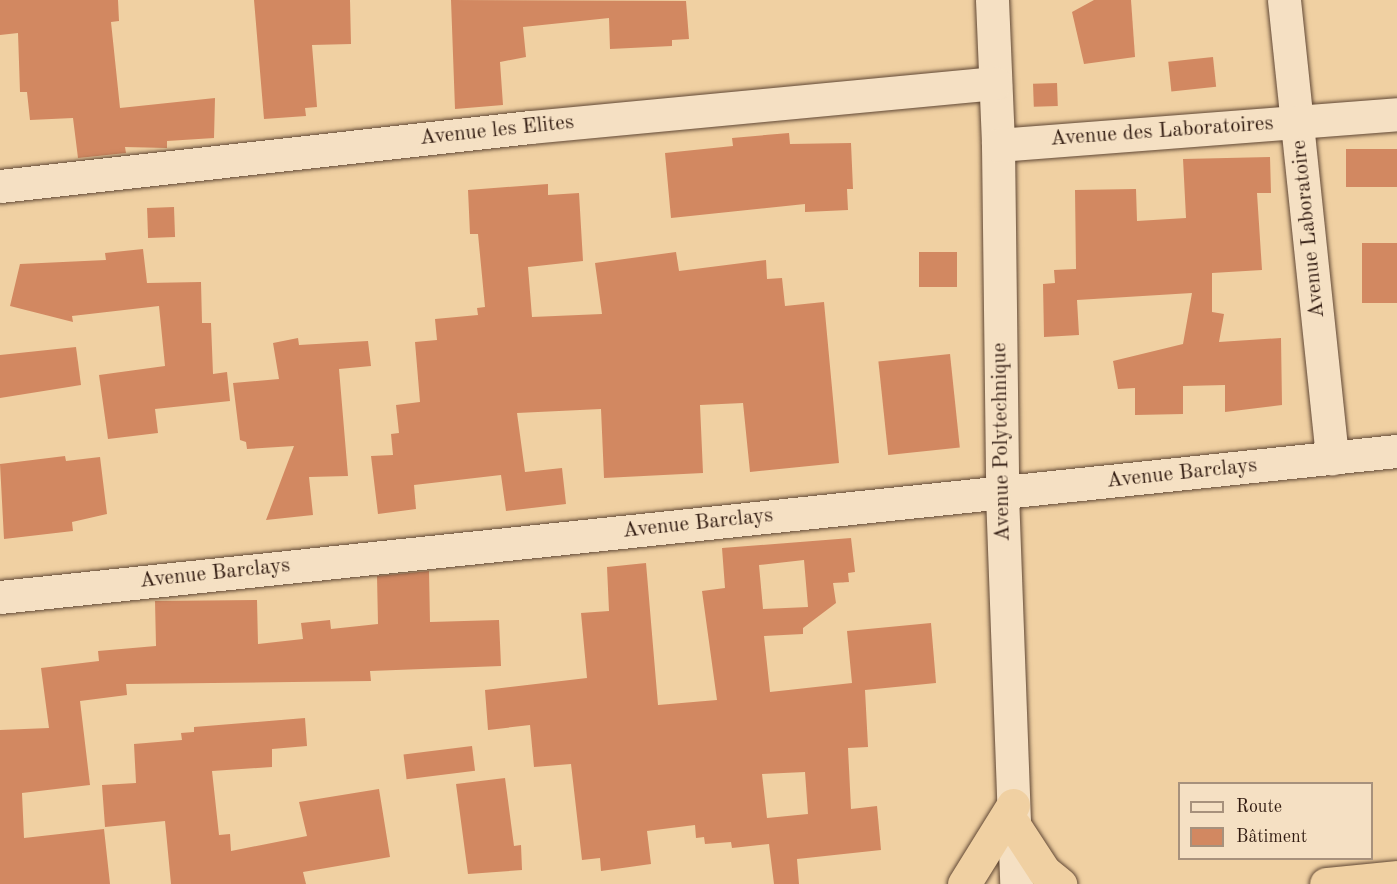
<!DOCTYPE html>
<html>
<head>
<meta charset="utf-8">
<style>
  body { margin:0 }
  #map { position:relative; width:1397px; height:884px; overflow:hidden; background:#f0d0a2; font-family:"Old Standard TT",serif }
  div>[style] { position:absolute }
  .building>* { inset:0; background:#d28861; transform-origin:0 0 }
  .roads { filter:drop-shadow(0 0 2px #614835) drop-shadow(0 0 2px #614835) }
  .minor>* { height:33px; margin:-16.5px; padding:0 16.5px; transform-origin:16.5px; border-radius:16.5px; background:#f5e0c3 }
  .highway>* { height:33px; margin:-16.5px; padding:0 16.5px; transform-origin:16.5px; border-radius:16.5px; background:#f0d0a2 }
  span { translate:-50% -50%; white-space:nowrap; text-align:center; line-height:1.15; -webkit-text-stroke:5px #f5e0c3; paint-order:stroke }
  .street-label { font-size:21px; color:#311b11 }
  .legend { position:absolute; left:1178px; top:782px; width:195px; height:78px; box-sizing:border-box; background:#f5e0c3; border:2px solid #a7917c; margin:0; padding:8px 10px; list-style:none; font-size:18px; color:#311b11 }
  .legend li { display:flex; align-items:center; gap:12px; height:30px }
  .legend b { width:30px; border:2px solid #a7917c }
</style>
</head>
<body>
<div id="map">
  <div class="building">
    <i style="clip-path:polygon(0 0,118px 0,119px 21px,111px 22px,120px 108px,215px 98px,214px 138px,167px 141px,167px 148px,125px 147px,126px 153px,78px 158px,73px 118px,30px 120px,27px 92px,20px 92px,18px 33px,0 35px)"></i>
    <i style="clip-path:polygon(254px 0,350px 0,351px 44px,312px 45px,317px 107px,305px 108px,306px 116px,264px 119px)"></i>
    <i style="clip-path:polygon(451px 0,686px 1px,689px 39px,672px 40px,672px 46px,610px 49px,609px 18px,523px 27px,526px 57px,500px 62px,503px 105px,455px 109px)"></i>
    <i style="clip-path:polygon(1094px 0,1131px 0,1135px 57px,1084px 64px,1072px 12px)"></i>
    <i style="left:1213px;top:57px;width:30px;height:45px;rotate:84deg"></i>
    <i style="left:1057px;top:83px;width:23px;height:24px;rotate:88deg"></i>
    <i style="clip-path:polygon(789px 133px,790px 144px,851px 143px,853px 189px,847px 189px,848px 210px,805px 212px,805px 204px,671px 218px,665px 153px,733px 146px,732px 138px)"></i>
    <i style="left:1397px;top:149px;width:38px;height:51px;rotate:90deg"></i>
    <i style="clip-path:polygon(1270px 157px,1271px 193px,1257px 193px,1262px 270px,1212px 273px,1212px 312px,1224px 314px,1219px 342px,1281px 338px,1282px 405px,1225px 412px,1225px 385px,1183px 386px,1183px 414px,1135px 415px,1135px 388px,1118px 389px,1113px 361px,1183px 344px,1192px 293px,1077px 300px,1079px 335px,1044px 337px,1043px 284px,1055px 283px,1054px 270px,1076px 269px,1075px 190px,1136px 189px,1137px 221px,1186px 218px,1183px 159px)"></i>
    <i style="clip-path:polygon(548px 184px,548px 195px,579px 193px,583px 261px,528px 267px,532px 317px,602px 314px,595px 263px,676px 252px,679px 271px,766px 260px,767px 279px,782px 278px,785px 306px,824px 302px,839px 463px,750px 472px,743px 403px,700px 405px,703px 473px,604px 478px,601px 409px,517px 413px,525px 472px,562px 468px,566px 504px,506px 511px,501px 475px,414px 485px,416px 509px,378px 514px,371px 456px,393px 455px,391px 434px,399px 433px,396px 405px,420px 402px,415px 342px,437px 340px,435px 319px,478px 315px,477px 308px,485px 307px,478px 234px,470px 234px,468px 190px)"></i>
    <i style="left:174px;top:207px;width:30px;height:27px;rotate:88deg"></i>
    <i style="left:1397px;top:243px;width:60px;height:35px;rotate:90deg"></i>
    <i style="clip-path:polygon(143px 249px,147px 283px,201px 282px,202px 323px,211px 323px,213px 374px,227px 372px,230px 401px,155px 409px,158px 433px,108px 439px,99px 375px,165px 366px,159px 306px,72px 316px,73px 322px,10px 306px,20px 264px,106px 260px,105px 253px)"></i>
    <i style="left:957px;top:252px;width:35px;height:38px;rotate:90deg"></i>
    <i style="clip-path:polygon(298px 338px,299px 345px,368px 341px,371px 366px,339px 369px,348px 476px,309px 477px,313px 515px,266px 520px,294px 446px,247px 449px,246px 442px,240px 440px,233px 383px,279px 379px,273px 343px)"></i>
    <i style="clip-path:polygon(76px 347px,81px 385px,0 398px,0 355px)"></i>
    <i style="left:950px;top:354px;width:94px;height:72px;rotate:84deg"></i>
    <i style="clip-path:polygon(65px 456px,66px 461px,100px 457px,107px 514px,72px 522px,73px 531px,4px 539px,0 464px)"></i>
    <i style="clip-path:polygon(evenodd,851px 538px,855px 572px,848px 573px,849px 582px,833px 583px,836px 603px,803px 628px,803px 634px,764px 636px,770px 692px,852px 683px,847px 631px,931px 623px,936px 683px,865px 690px,868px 747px,848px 748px,851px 809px,877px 806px,881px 850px,797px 859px,799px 884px,774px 884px,769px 844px,732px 848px,731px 842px,705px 844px,704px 837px,696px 838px,695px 825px,647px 831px,651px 864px,601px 871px,600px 858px,582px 860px,571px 764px,534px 767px,530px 725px,488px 730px,485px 690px,587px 678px,581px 613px,609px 611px,607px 567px,646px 563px,658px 705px,717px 700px,702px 591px,725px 588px,722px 548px,851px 538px,804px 560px,808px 607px,763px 609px,759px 565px,804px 560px,851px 538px,805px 772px,808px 814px,767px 818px,762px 774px,805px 772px)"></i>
    <i style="clip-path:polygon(429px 571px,430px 622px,499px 620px,501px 666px,370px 671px,371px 681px,126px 684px,127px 695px,80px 701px,90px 785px,22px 793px,24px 838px,104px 829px,110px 884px,0 884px,0 730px,49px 728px,41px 668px,99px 661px,98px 651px,156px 646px,155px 601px,257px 600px,258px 644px,303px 639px,301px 623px,330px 620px,331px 629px,378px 624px,377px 576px)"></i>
    <i style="clip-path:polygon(305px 718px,307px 746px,272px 749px,272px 767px,212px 771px,219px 835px,230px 834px,231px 851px,307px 836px,299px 802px,379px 789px,390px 857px,303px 872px,306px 884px,171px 884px,165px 821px,105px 827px,102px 785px,136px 783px,134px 744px,182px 740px,181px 733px,194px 732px,194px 727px)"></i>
    <i style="left:472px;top:746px;width:25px;height:69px;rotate:83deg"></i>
    <i style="clip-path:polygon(505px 778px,514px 846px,521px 845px,522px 870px,468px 874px,456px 784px)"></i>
  </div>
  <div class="roads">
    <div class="minor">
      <i style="left:992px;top:0;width:145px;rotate:87.6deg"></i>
      <i style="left:998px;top:145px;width:349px;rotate:89.3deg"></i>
      <i style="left:1002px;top:494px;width:390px;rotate:87.9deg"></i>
      <i style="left:1284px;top:0;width:461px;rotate:84deg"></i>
      <i style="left:998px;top:145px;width:400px;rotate:-4.4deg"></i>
      <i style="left:0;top:186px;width:533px;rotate:-6.35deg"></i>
      <i style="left:530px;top:127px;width:467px;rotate:-5.4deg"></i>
      <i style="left:0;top:597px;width:1405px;rotate:-5.97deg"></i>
    </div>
    <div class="highway">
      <i style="left:1014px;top:825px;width:55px;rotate:56.9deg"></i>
      <i style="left:1044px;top:871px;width:21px;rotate:39deg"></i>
      <i style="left:964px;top:884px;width:93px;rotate:-58.2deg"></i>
      <i style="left:1326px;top:884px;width:71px;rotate:-5.6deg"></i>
    </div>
  </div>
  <div class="street-label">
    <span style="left:497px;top:131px;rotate:-6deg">Avenue les Elites</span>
    <span style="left:1162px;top:132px;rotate:-4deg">Avenue des Laboratoires</span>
    <span style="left:1309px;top:229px;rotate:-96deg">Avenue Laboratoire</span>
    <span style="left:1002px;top:442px;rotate:-91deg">Avenue Polytechnique</span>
    <span style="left:1182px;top:474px;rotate:-6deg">Avenue Barclays</span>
    <span style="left:698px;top:524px;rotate:-6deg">Avenue Barclays</span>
    <span style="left:215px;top:574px;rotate:-6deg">Avenue Barclays</span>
  </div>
  <ul class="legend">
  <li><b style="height:8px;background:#f5e0c3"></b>Route</li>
  <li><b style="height:16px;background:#d28861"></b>Bâtiment</li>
  </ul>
</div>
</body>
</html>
